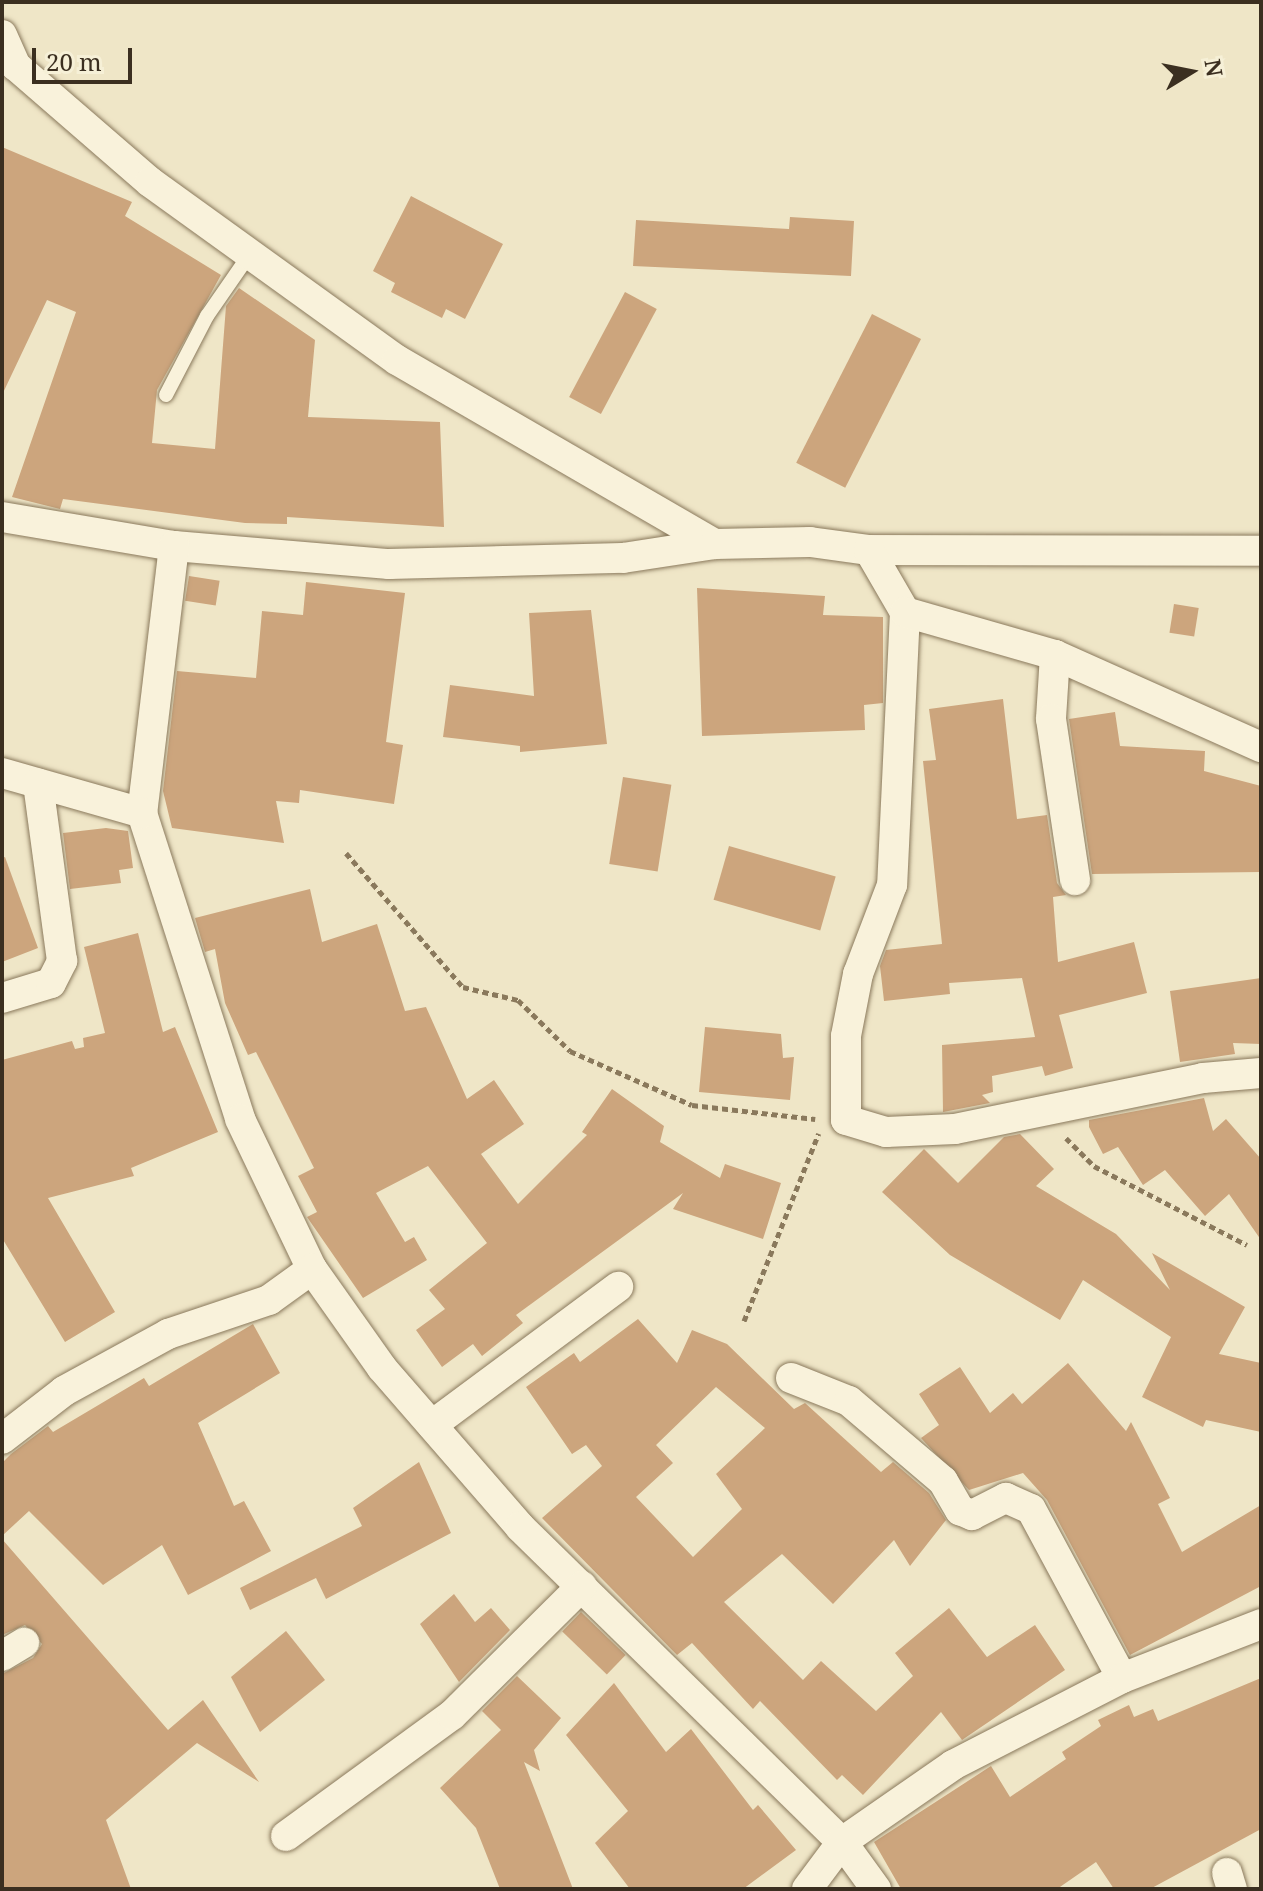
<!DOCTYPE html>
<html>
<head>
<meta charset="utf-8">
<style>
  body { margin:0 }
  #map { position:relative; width:1263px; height:1891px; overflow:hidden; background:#efe6c7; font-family:"Noto Serif",serif }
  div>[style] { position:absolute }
  .building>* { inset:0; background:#cca57d; transform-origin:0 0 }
  .path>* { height:5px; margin-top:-2.5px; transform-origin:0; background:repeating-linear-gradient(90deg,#8a795c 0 6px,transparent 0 10px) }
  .roads { filter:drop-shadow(0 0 2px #8a795c) drop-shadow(0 0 2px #8a795c) }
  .service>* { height:14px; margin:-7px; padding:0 7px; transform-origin:7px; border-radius:7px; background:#f9f2db }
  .minor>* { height:30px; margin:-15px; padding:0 15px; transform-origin:15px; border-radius:15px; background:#f9f2db }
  span { translate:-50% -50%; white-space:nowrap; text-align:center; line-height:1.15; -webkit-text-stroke:6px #f6f0d7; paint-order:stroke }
  .frame { position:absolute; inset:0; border:4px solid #3b2f20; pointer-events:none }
  .north { position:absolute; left:1151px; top:32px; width:80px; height:80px; -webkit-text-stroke:6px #f6f0d7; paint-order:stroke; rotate:80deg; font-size:22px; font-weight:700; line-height:32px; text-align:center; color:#3b2f20 }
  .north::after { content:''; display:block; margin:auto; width:28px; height:36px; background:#3b2f20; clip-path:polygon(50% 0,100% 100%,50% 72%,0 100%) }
  .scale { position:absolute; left:32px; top:48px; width:100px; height:36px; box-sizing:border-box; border:4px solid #3b2f20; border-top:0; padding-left:10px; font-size:24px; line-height:28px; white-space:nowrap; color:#3b2f20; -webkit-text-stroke:6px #f6f0d7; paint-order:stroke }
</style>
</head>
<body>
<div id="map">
  <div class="building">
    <i style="clip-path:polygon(2px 147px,132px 202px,125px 216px,221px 275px,157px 390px,152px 443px,215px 449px,226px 306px,239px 288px,315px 340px,308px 417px,440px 422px,444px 527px,287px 517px,287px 524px,245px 523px,63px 499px,60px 509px,12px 497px,76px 312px,47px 300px,2px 395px)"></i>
    <i style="clip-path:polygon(411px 196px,503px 244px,465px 319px,446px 309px,442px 318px,391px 292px,395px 283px,373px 271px)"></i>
    <i style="clip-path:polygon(790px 217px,854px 221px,851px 276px,633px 266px,636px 220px,789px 229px)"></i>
    <i style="left:625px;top:292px;width:36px;height:119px;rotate:28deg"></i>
    <i style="left:872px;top:314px;width:55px;height:167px;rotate:27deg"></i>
    <i style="left:189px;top:576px;width:31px;height:25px;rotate:9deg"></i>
    <i style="clip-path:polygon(306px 582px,405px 593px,386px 742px,403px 745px,394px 804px,300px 790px,299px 803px,276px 801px,284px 843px,172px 828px,163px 791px,177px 671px,256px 678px,262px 611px,303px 615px)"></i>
    <i style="clip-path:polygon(697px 588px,825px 596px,823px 615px,883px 617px,883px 703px,864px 705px,865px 730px,702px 736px)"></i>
    <i style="left:1174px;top:604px;width:25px;height:29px;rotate:9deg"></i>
    <i style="clip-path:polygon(591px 610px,607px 744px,520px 752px,520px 746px,443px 737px,450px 685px,534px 696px,529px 613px)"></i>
    <i style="clip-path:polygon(1003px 699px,1017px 819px,1047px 815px,1057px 883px,1066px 895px,1053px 897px,1058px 962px,1134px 942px,1147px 993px,1059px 1015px,1073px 1068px,1045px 1076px,1042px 1066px,992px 1076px,993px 1092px,982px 1095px,990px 1103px,943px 1112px,942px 1045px,1035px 1037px,1022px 978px,949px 983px,950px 994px,884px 1001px,880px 966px,886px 950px,942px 944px,923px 761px,936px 760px,929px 709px)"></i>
    <i style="clip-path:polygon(1115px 712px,1120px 746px,1205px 751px,1204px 771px,1261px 786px,1261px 872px,1092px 874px,1069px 719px)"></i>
    <i style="left:623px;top:777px;width:49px;height:88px;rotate:9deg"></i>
    <i style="clip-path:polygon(106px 828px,128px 831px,133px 868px,119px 870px,121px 883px,70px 889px,63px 833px)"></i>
    <i style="left:729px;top:846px;width:111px;height:56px;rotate:16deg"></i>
    <i style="clip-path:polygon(5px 857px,38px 948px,2px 962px,2px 858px)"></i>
    <i style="clip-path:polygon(310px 889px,322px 942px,377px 924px,405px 1011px,426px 1007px,467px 1099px,494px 1080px,524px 1124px,481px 1154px,518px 1204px,587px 1135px,582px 1132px,612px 1089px,664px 1126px,660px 1142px,720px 1178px,725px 1164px,781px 1183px,763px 1239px,673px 1209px,683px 1193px,516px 1315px,523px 1323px,482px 1356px,473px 1344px,442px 1367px,416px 1330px,445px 1309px,429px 1290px,487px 1243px,428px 1166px,376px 1193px,405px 1242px,414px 1237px,427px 1260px,363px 1298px,307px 1217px,317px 1212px,298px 1176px,314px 1168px,256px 1052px,248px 1055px,225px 1003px,215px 949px,205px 952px,195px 918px)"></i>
    <i style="clip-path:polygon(138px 933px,163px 1032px,175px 1027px,218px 1132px,131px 1168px,134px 1176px,48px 1198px,115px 1312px,65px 1342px,2px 1238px,2px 1060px,72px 1041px,75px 1049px,84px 1047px,83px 1038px,105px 1033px,84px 947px)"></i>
    <i style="clip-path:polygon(1261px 978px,1261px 1044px,1233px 1043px,1235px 1054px,1180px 1062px,1170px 991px)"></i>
    <i style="clip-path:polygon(705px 1027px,781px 1034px,783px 1058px,794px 1057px,790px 1100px,699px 1092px)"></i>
    <i style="clip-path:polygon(1204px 1098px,1213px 1131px,1226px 1119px,1261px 1159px,1261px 1240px,1229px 1194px,1205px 1216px,1165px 1170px,1143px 1185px,1118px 1147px,1103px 1154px,1089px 1127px,1089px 1120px)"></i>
    <i style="clip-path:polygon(1020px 1134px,1054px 1169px,1036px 1186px,1116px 1234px,1170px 1290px,1152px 1253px,1245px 1307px,1219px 1354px,1261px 1363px,1261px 1432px,1206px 1420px,1203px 1427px,1142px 1397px,1171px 1337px,1083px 1280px,1060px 1320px,950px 1255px,882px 1192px,924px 1149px,958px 1183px,1004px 1137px)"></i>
    <i style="clip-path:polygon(evenodd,638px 1319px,677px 1363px,692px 1330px,727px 1344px,794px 1409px,805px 1403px,881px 1472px,893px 1462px,929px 1493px,946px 1520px,910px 1566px,894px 1540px,833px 1604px,782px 1554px,724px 1602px,803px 1680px,821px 1661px,876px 1711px,913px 1676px,895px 1653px,949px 1608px,987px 1657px,1035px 1625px,1065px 1670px,962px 1740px,941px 1712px,863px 1795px,842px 1775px,837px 1780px,760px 1701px,753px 1709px,692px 1643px,677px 1655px,542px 1518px,602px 1466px,586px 1445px,572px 1454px,526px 1387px,574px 1353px,580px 1362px,638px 1319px,716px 1387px,765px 1428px,716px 1474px,742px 1509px,693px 1557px,636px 1497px,673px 1463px,656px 1445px,716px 1387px)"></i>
    <i style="clip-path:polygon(253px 1324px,280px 1373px,198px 1423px,234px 1506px,244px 1501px,271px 1551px,188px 1595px,162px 1545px,103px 1585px,29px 1511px,2px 1536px,2px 1463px,11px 1454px,48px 1426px,53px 1432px,144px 1378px,149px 1386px)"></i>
    <i style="clip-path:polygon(1068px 1363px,1126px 1431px,1131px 1422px,1170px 1498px,1158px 1504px,1182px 1552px,1261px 1505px,1261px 1586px,1130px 1655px,1047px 1500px,1023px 1473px,969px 1490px,921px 1438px,939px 1425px,919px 1394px,960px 1367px,990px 1413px,1013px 1393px,1022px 1404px)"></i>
    <i style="clip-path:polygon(419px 1462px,451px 1533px,326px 1599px,316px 1578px,250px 1610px,240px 1588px,362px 1526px,353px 1508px)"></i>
    <i style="clip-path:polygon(2px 1539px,168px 1730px,203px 1700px,259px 1782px,197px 1743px,106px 1820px,131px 1889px,2px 1889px,2px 1674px,33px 1658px,42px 1644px,25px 1625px,2px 1635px)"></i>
    <i style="clip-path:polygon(454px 1594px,475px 1622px,491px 1608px,510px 1630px,459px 1682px,420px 1624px)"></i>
    <i style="left:581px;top:1612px;width:62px;height:27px;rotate:44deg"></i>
    <i style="clip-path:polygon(286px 1631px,325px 1680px,260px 1732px,231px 1677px)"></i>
    <i style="clip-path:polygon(517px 1676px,561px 1718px,534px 1750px,540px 1771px,524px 1762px,573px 1889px,500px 1889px,476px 1828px,440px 1788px,501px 1730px,482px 1711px)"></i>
    <i style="clip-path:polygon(1261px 1678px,1261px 1829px,1150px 1889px,1114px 1889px,1096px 1862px,1057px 1889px,901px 1889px,874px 1842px,991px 1766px,1010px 1797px,1066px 1759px,1062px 1752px,1101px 1726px,1098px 1720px,1129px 1705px,1134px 1717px,1153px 1709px,1158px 1721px)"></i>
    <i style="clip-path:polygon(614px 1683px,666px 1752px,691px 1729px,753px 1810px,758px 1805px,796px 1850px,743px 1889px,630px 1889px,595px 1843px,628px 1811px,566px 1735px)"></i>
  </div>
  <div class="path">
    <i style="left:346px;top:853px;width:178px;rotate:48.9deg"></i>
    <i style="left:463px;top:987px;width:57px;rotate:13.3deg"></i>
    <i style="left:518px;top:1000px;width:73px;rotate:44.4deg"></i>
    <i style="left:570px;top:1051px;width:133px;rotate:23.9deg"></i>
    <i style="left:692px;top:1105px;width:124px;rotate:6.5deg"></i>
    <i style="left:1066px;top:1138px;width:40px;rotate:45deg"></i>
    <i style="left:1094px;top:1166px;width:172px;rotate:27.3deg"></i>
    <i style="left:744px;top:1321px;width:202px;rotate:-68.3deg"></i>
  </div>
  <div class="roads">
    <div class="service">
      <i style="left:166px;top:395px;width:89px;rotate:-62.6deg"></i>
      <i style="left:207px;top:316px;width:75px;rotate:-55.3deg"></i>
    </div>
    <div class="minor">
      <i style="left:2px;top:35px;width:34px;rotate:66deg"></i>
      <i style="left:16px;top:66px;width:177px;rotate:40.9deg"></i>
      <i style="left:150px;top:182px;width:304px;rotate:35.8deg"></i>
      <i style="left:397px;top:360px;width:367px;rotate:30.1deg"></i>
      <i style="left:2px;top:517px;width:174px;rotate:9.6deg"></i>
      <i style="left:174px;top:546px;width:216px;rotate:4.8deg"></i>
      <i style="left:389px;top:564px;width:234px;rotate:-1.5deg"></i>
      <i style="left:623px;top:558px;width:93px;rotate:-8.7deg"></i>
      <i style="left:715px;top:544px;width:95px;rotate:-1.2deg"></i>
      <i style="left:810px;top:542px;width:60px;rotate:7.7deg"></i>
      <i style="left:869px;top:550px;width:392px;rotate:0.1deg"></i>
      <i style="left:174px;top:546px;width:269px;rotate:96.8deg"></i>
      <i style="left:142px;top:813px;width:321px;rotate:72.2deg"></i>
      <i style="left:240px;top:1119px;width:166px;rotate:64.4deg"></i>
      <i style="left:312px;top:1269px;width:121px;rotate:54.7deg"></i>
      <i style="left:382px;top:1368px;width:211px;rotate:49deg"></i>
      <i style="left:520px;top:1527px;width:450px;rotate:44.4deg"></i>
      <i style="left:842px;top:1842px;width:58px;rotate:54.1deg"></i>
      <i style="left:869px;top:550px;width:72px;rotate:59.9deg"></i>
      <i style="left:905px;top:612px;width:273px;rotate:92.7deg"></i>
      <i style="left:892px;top:885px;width:95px;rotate:110.9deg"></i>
      <i style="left:858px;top:974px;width:63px;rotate:101deg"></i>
      <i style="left:846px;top:1036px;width:84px;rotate:90deg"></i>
      <i style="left:846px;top:1120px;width:42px;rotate:16.7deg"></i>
      <i style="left:886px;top:1132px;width:69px;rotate:-2.5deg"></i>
      <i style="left:955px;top:1129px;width:253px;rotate:-11.6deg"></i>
      <i style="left:1203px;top:1078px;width:58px;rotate:-4.9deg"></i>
      <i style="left:905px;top:612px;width:156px;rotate:16deg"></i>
      <i style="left:1055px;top:655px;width:226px;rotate:24.1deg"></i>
      <i style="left:1055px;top:655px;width:64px;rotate:93.6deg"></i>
      <i style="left:1051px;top:719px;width:163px;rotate:81.5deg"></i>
      <i style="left:2px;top:773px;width:146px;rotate:15.9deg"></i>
      <i style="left:2px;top:998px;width:51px;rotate:-17deg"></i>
      <i style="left:51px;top:983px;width:25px;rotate:-63deg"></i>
      <i style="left:62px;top:961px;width:179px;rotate:-97.7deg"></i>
      <i style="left:791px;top:1378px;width:62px;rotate:21.6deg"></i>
      <i style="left:849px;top:1401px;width:123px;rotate:40.4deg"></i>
      <i style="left:943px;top:1481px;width:34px;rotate:60deg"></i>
      <i style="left:960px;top:1510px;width:13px;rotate:23deg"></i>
      <i style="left:972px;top:1515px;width:38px;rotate:-27deg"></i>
      <i style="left:1006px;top:1498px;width:27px;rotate:24deg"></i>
      <i style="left:1031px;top:1509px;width:192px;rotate:61.7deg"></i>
      <i style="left:432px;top:1425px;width:232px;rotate:-36.6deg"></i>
      <i style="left:2px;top:1439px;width:78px;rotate:-37.7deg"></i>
      <i style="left:64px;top:1391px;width:119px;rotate:-28.7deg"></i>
      <i style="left:168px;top:1334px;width:107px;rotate:-18.6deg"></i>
      <i style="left:269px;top:1300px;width:53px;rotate:-35.8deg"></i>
      <i style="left:2px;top:1656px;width:26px;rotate:-31deg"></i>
      <i style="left:286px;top:1836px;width:205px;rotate:-36.1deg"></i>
      <i style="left:452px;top:1715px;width:183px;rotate:-44.8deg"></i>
      <i style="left:1227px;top:1873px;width:17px;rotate:73deg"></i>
      <i style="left:807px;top:1889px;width:59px;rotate:-53.3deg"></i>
      <i style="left:842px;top:1842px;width:135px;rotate:-34.7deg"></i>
      <i style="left:953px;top:1765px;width:190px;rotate:-27.2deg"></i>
      <i style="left:1122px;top:1678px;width:149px;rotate:-21.2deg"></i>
    </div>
  </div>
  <div class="frame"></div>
  <div class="north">N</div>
  <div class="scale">20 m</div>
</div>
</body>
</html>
